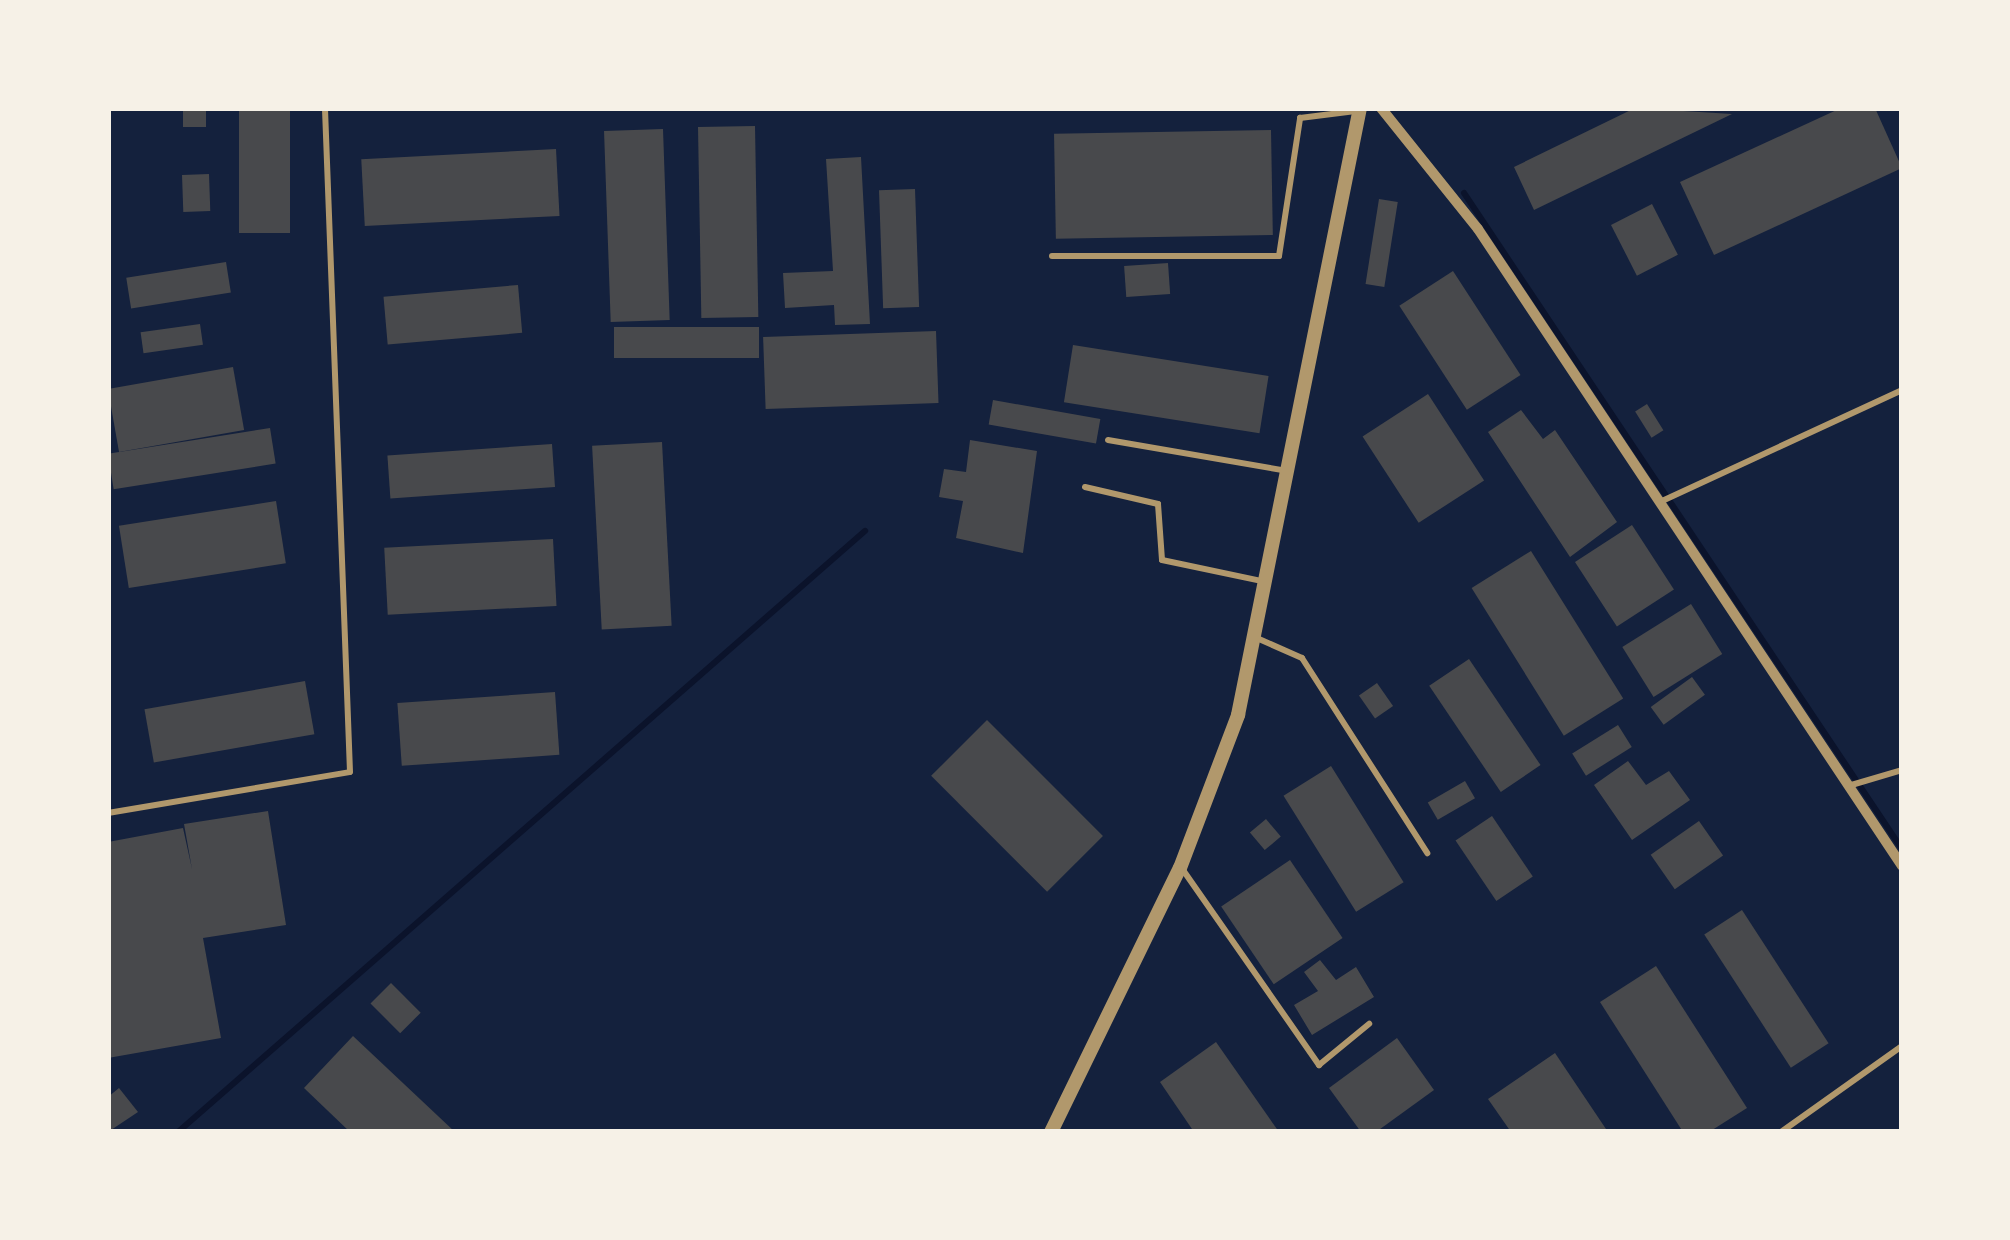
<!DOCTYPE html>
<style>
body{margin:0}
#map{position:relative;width:2010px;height:1240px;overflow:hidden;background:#14213d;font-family:"PT Sans",sans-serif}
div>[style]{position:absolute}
.stream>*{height:6px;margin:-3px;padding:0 3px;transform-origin:3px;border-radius:3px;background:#0b132b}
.building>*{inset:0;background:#48494c;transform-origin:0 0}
.service>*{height:6px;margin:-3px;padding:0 3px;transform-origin:3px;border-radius:3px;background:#b1986c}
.minor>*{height:10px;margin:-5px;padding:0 5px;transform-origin:5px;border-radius:5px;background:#b1986c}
.tertiary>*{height:14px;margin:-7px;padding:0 7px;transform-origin:7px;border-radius:7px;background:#b1986c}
span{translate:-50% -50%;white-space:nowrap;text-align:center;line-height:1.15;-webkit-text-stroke:12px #f6f1e7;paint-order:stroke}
.frame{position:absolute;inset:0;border:111px solid #f6f1e7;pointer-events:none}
</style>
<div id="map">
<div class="stream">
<i style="left:1464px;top:193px;width:789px;rotate:56.27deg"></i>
<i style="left:178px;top:1132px;width:913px;rotate:-41.18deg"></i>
</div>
<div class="building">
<i style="left:183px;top:108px;width:23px;height:19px"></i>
<i style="left:239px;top:108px;width:51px;height:125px"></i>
<i style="clip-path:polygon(1635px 108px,1732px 114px,1534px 210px,1514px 167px)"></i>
<i style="clip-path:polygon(1841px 108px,1875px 108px,1902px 168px,1714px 255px,1680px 182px)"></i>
<i style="left:755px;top:126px;width:191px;height:57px;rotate:89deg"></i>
<i style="left:663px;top:129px;width:191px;height:59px;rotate:88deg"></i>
<i style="left:1271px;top:130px;width:105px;height:217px;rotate:89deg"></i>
<i style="left:556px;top:149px;width:67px;height:195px;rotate:87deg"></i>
<i style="clip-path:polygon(861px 157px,870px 324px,835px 325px,834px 305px,785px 308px,783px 273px,833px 271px,826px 159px)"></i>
<i style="left:209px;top:174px;width:37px;height:27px;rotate:88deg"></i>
<i style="left:915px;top:189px;width:118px;height:36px;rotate:88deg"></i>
<i style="left:1379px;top:199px;width:19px;height:86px;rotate:9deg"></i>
<i style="left:1652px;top:204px;width:57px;height:46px;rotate:63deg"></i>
<i style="left:226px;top:262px;width:31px;height:101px;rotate:81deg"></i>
<i style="left:1168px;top:263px;width:31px;height:44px;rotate:86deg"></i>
<i style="left:1453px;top:271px;width:124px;height:64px;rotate:57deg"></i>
<i style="left:518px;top:285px;width:48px;height:135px;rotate:85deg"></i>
<i style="left:200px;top:324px;width:21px;height:60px;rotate:82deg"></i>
<i style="left:759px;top:327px;width:31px;height:145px;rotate:90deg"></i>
<i style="left:936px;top:331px;width:72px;height:173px;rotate:88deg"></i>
<i style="left:1073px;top:345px;width:198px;height:58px;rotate:9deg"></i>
<i style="left:233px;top:367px;width:64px;height:127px;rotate:80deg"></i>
<i style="left:1428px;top:394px;width:103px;height:78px;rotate:57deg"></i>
<i style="left:993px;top:400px;width:109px;height:25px;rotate:10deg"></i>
<i style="left:1647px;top:404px;width:31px;height:14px;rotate:58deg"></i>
<i style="clip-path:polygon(1521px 410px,1543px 439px,1555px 430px,1617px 522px,1570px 557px,1488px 432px)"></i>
<i style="left:270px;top:428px;width:36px;height:164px;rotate:81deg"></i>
<i style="clip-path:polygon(970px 440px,1037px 451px,1023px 553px,956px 538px,963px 501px,939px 497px,944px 469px,966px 472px)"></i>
<i style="left:662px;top:442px;width:184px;height:70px;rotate:87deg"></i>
<i style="left:552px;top:444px;width:43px;height:165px;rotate:86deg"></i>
<i style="left:276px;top:501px;width:63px;height:159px;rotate:81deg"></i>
<i style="left:1632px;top:525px;width:77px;height:68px;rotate:57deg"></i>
<i style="left:553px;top:539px;width:67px;height:169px;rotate:87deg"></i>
<i style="left:1531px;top:551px;width:174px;height:70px;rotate:58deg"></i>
<i style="left:1691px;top:604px;width:59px;height:81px;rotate:58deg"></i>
<i style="left:1469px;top:659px;width:128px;height:48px;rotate:56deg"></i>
<i style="left:1692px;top:677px;width:22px;height:51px;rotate:54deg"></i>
<i style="left:305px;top:681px;width:54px;height:163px;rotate:80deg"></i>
<i style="left:1377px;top:683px;width:28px;height:22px;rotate:55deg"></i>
<i style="left:555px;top:692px;width:63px;height:158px;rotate:86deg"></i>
<i style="left:987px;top:720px;width:164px;height:79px;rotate:45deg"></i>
<i style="left:1618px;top:725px;width:26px;height:54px;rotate:58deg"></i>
<i style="clip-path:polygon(1628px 761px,1646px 785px,1669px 771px,1690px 800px,1632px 840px,1594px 785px)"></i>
<i style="left:1331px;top:766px;width:137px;height:56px;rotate:58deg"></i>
<i style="left:1465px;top:781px;width:20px;height:43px;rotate:60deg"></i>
<i style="clip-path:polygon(268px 811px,286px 925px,203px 938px,221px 1038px,108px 1058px,108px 842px,183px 828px,192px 869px,184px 824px)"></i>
<i style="left:1492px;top:816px;width:73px;height:44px;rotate:56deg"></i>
<i style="left:1266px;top:819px;width:23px;height:21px;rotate:50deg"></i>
<i style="left:1699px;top:821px;width:42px;height:59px;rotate:55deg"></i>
<i style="left:1290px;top:860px;width:94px;height:83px;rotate:56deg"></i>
<i style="left:1742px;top:910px;width:159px;height:45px;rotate:57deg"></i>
<i style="clip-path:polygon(1320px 960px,1336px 980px,1356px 967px,1374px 997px,1312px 1035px,1294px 1005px,1318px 991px,1304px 972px)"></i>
<i style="clip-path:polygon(1656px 966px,1747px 1108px,1709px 1132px,1683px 1132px,1600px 1002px)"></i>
<i style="left:391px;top:983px;width:42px;height:29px;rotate:45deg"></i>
<i style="clip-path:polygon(353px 1036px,455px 1132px,350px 1132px,304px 1088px)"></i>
<i style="clip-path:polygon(1397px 1038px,1434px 1090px,1376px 1132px,1361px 1132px,1329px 1088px)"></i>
<i style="clip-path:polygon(1216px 1042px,1279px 1132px,1194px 1132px,1160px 1082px)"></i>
<i style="clip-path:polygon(1555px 1053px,1608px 1132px,1511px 1132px,1488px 1099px)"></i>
<i style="clip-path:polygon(119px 1088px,138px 1112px,108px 1132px,108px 1097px)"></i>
</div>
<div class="service">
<i style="left:1052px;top:256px;width:227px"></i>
<i style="left:1279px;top:256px;width:140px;rotate:-81.3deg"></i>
<i style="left:1300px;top:118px;width:56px;rotate:-7.1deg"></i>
<i style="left:1108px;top:440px;width:183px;rotate:9.8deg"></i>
<i style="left:1085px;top:487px;width:75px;rotate:13.1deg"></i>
<i style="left:1158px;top:504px;width:56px;rotate:85.9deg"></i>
<i style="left:1162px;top:560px;width:106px;rotate:11.9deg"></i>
<i style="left:1662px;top:501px;width:264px;rotate:-24.8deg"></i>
<i style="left:1259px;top:639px;width:47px;rotate:23.8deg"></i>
<i style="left:1302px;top:658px;width:232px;rotate:57.3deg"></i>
<i style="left:1848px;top:786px;width:56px;rotate:-16.5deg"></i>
<i style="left:108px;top:813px;width:245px;rotate:-9.6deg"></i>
<i style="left:350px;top:772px;width:664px;rotate:-92.16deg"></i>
<i style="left:1183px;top:870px;width:238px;rotate:55.1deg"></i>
<i style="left:1319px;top:1065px;width:65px;rotate:-39.4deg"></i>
<i style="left:1781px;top:1132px;width:148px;rotate:-35.4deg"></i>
</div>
<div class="minor">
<i style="left:1381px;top:108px;width:155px;rotate:51.3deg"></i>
<i style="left:1478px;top:229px;width:765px;rotate:56.35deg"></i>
</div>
<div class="tertiary">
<i style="left:1051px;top:1132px;width:294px;rotate:-64deg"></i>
<i style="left:1180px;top:868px;width:164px;rotate:-69.2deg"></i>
<i style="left:1238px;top:715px;width:619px;rotate:-78.64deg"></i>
</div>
<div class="frame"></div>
</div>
